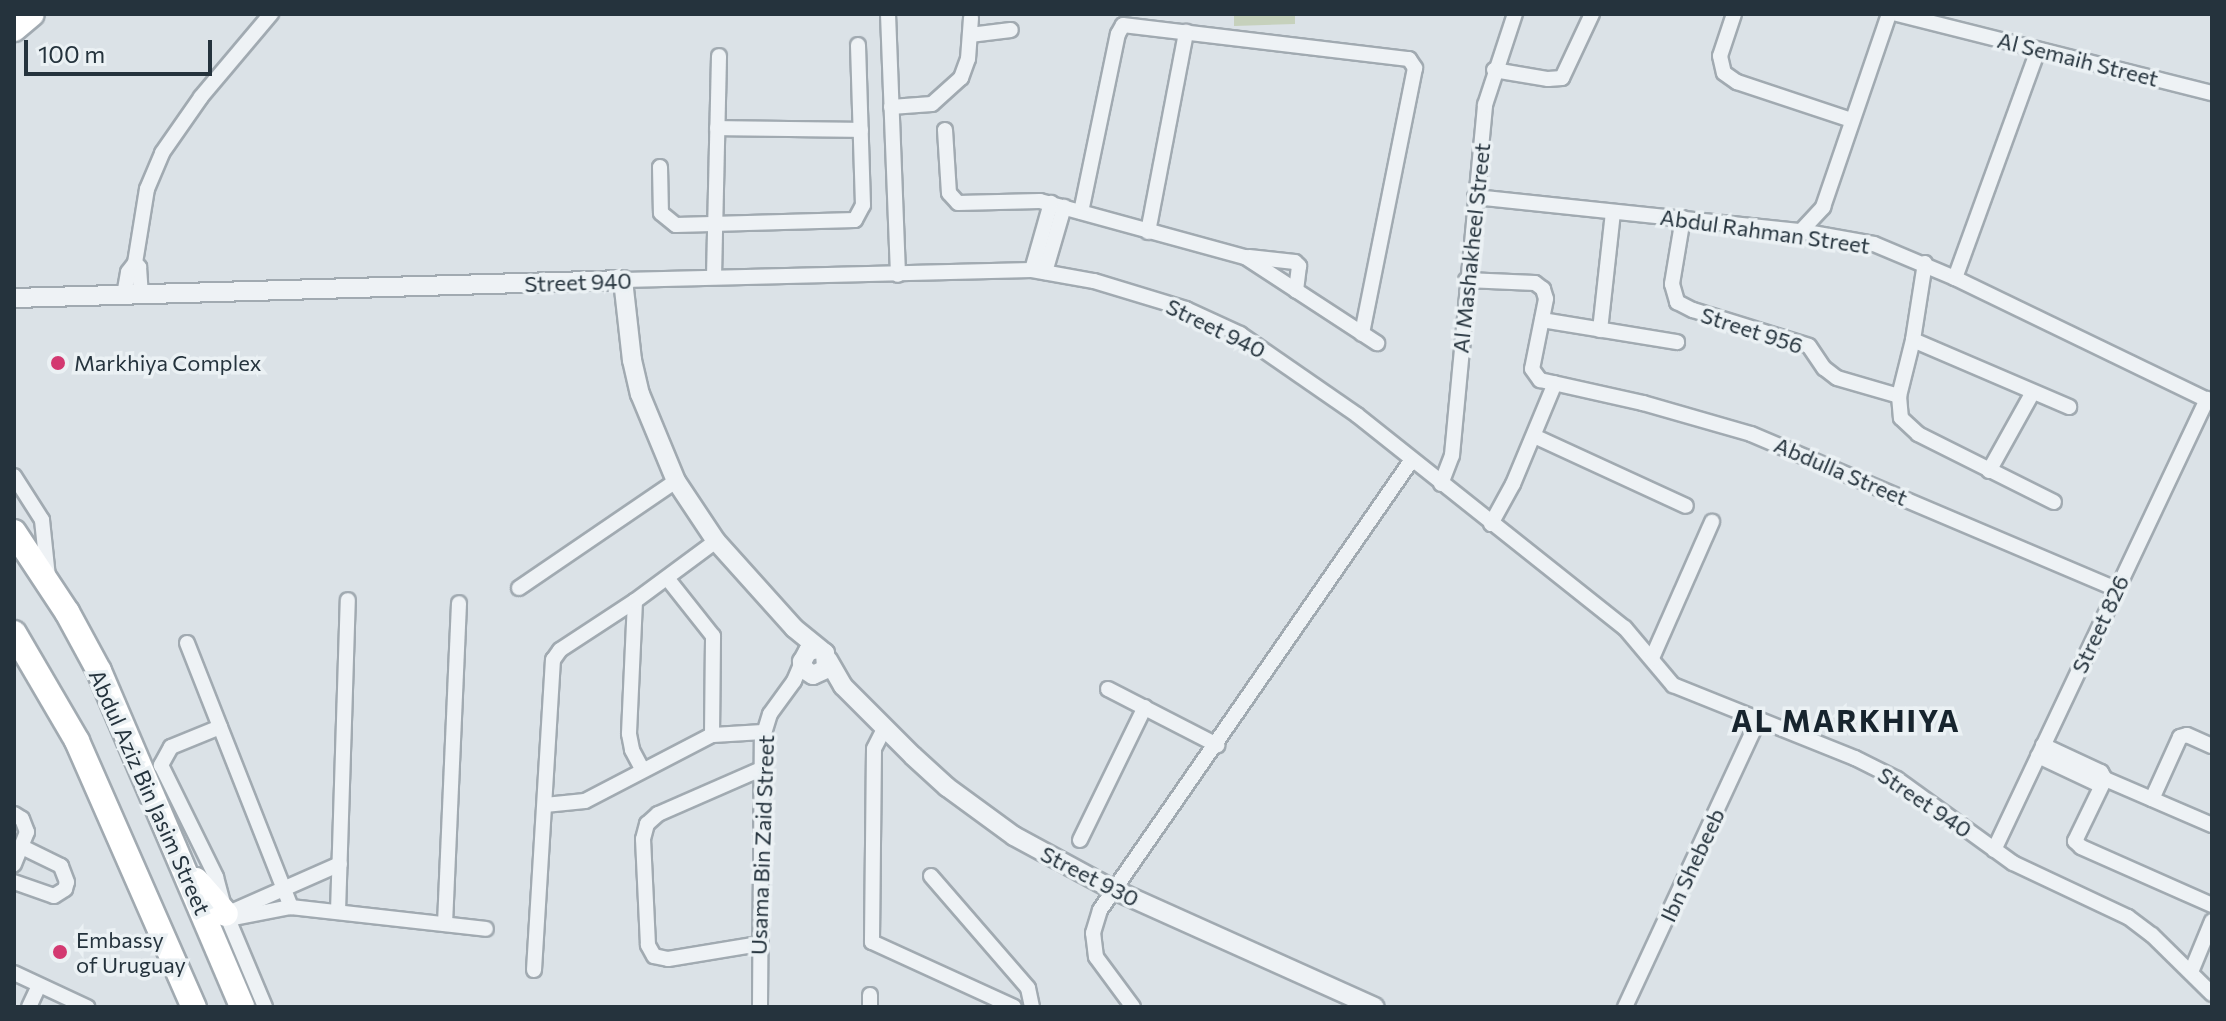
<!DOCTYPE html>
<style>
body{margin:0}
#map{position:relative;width:2226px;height:1021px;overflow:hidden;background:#dbe2e7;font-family:Commissioner,sans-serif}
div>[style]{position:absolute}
.green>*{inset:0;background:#c6d1bc}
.roads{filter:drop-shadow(2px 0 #a1aab1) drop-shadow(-2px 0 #a1aab1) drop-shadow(0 2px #a1aab1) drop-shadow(0 -2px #a1aab1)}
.minor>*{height:14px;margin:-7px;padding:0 7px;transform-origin:7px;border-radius:7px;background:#eef2f5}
.tertiary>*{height:18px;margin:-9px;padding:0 9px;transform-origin:9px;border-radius:9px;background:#eef2f5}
.primary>*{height:24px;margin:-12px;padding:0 12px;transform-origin:12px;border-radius:12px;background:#fff}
.dots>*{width:22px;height:22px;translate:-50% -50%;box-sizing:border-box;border:4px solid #ebf1f4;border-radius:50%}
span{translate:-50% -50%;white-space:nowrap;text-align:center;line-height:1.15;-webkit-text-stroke:7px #ebf1f4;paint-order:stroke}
.street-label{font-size:22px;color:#25333d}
.poi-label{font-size:22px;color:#25333d}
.left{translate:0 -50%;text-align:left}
.district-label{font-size:30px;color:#17242e;font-weight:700;letter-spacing:2px}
.frame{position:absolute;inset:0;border:16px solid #25333d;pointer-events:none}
.scale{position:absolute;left:24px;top:40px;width:188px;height:36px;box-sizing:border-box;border:4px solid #25333d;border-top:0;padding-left:10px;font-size:24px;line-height:28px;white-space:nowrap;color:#25333d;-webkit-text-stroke:6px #ebf1f4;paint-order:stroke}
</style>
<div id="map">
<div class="green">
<i style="clip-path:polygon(1234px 14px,1295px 14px,1295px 24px,1234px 26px)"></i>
</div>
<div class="roads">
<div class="minor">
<i style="left:888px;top:14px;width:261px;rotate:87.8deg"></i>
<i style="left:1734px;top:14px;width:44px;rotate:108.4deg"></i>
<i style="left:1720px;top:56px;width:17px;rotate:77deg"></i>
<i style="left:1724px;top:73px;width:16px;rotate:35deg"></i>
<i style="left:1737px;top:82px;width:120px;rotate:18.4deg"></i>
<i style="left:1897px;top:14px;width:325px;rotate:14.1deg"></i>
<i style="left:970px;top:35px;width:41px;rotate:-7deg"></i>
<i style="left:1494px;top:70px;width:55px;rotate:9.5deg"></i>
<i style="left:1548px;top:79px;width:14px;rotate:-4deg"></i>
<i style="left:1562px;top:78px;width:71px;rotate:-64.9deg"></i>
<i style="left:891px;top:107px;width:41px;rotate:-4.2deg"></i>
<i style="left:932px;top:104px;width:39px;rotate:-42deg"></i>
<i style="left:961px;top:78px;width:20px;rotate:-70deg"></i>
<i style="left:968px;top:59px;width:41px;rotate:-85.8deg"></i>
<i style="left:717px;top:128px;width:144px;rotate:0.8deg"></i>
<i style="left:945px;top:130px;width:63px;rotate:86.4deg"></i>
<i style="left:949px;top:193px;width:13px;rotate:48deg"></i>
<i style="left:958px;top:203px;width:82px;rotate:-1.4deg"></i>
<i style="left:1040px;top:201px;width:213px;rotate:15.3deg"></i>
<i style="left:1245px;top:257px;width:158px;rotate:33.1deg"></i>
<i style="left:660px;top:167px;width:46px;rotate:88.8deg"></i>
<i style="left:661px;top:213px;width:19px;rotate:39deg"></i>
<i style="left:676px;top:225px;width:179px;rotate:-1.6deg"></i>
<i style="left:855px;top:220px;width:17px;rotate:-62deg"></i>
<i style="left:863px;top:205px;width:160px;rotate:-91.8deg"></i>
<i style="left:1475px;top:197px;width:328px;rotate:6deg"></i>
<i style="left:1801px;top:231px;width:74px;rotate:10.1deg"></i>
<i style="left:1874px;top:244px;width:88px;rotate:22.8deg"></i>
<i style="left:1955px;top:278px;width:285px;rotate:25.8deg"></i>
<i style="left:1081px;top:212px;width:182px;rotate:-78.3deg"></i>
<i style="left:1118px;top:34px;width:10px;rotate:-61deg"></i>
<i style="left:1123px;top:25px;width:288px;rotate:6.8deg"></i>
<i style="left:1409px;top:59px;width:11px;rotate:56deg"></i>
<i style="left:1415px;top:68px;width:271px;rotate:101.3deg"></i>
<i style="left:1683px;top:218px;width:67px;rotate:99.5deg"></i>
<i style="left:1672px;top:284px;width:19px;rotate:74deg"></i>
<i style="left:1677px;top:302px;width:18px;rotate:27deg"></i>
<i style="left:1693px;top:310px;width:121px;rotate:17.2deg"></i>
<i style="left:1809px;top:346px;width:27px;rotate:56deg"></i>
<i style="left:1824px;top:368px;width:16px;rotate:38deg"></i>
<i style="left:1837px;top:378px;width:65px;rotate:16.2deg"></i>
<i style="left:1801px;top:231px;width:33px;rotate:-47deg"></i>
<i style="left:1823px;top:207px;width:204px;rotate:-71.1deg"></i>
<i style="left:1148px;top:232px;width:204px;rotate:-79.2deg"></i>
<i style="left:1249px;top:257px;width:46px;rotate:6.2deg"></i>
<i style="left:1295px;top:262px;width:6px;rotate:45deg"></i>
<i style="left:1299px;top:266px;width:25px;rotate:97deg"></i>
<i style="left:135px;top:263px;width:6px;rotate:45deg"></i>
<i style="left:139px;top:267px;width:28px;rotate:86deg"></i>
<i style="left:1925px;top:263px;width:78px;rotate:98.9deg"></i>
<i style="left:1913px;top:340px;width:58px;rotate:104deg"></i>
<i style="left:1899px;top:396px;width:22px;rotate:85deg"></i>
<i style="left:1901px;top:418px;width:23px;rotate:43deg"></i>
<i style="left:1918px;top:434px;width:152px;rotate:26.6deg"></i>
<i style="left:1032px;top:270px;width:70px;rotate:-74.2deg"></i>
<i style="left:1045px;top:272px;width:68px;rotate:-73.7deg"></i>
<i style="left:714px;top:277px;width:221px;rotate:-88.7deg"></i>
<i style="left:1955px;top:278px;width:243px;rotate:-70deg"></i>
<i style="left:623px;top:280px;width:409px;rotate:-1.4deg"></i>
<i style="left:1032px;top:270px;width:63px;rotate:10.1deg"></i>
<i style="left:1094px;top:281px;width:96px;rotate:16.9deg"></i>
<i style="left:1186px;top:309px;width:60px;rotate:24.8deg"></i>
<i style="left:1240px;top:334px;width:142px;rotate:34.7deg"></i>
<i style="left:1357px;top:415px;width:342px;rotate:38.5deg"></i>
<i style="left:1625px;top:628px;width:75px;rotate:49.9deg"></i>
<i style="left:1673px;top:685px;width:196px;rotate:21.9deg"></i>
<i style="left:1855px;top:758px;width:47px;rotate:26.6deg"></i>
<i style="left:1897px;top:779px;width:143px;rotate:35.9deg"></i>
<i style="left:2013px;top:863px;width:127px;rotate:25.2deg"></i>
<i style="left:2128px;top:917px;width:30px;rotate:37deg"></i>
<i style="left:2152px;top:935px;width:84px;rotate:44.5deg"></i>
<i style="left:1466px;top:280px;width:69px;rotate:2.5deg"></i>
<i style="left:1535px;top:283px;width:10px;rotate:37deg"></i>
<i style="left:1543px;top:289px;width:10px;rotate:73deg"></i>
<i style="left:1546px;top:299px;width:71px;rotate:101.3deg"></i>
<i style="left:1532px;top:369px;width:14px;rotate:54deg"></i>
<i style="left:1540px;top:380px;width:106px;rotate:12.6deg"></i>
<i style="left:1643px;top:403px;width:112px;rotate:16deg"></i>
<i style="left:1751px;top:434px;width:397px;rotate:23deg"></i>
<i style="left:124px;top:295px;width:23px;rotate:-80deg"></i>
<i style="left:128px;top:272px;width:11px;rotate:-52deg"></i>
<i style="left:135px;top:263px;width:75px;rotate:-80.8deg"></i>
<i style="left:147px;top:189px;width:39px;rotate:-67deg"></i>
<i style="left:162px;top:153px;width:68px;rotate:-55.1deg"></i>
<i style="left:201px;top:97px;width:109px;rotate:-49.9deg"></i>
<i style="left:1542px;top:320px;width:137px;rotate:9.3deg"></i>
<i style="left:1600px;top:330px;width:118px;rotate:-83.7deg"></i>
<i style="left:1913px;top:340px;width:170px;rotate:23.2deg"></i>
<i style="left:1534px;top:436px;width:167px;rotate:24.7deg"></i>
<i style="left:1989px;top:471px;width:90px;rotate:-60.9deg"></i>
<i style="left:14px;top:476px;width:52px;rotate:57.5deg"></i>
<i style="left:42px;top:520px;width:57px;rotate:84deg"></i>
<i style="left:1441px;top:484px;width:31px;rotate:-69deg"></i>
<i style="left:1452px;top:455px;width:352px;rotate:-84.6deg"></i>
<i style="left:1485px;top:105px;width:96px;rotate:-71.8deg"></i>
<i style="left:1491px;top:524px;width:46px;rotate:-61.2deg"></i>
<i style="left:1513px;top:484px;width:109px;rotate:-67.4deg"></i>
<i style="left:519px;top:588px;width:190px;rotate:-34.3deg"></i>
<i style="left:635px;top:601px;width:133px;rotate:92.6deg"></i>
<i style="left:629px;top:734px;width:16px;rotate:79deg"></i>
<i style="left:632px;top:750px;width:21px;rotate:62deg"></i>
<i style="left:187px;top:643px;width:284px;rotate:68.5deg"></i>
<i style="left:1652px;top:658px;width:149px;rotate:-66.2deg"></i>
<i style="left:1108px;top:689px;width:123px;rotate:27.2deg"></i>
<i style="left:220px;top:727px;width:53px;rotate:157.8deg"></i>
<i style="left:171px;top:747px;width:21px;rotate:119deg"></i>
<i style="left:161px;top:765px;width:125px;rotate:63.8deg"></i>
<i style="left:216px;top:877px;width:38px;rotate:75deg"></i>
<i style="left:226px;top:914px;width:101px;rotate:67.2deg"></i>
<i style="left:884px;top:729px;width:22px;rotate:117deg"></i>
<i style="left:874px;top:749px;width:193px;rotate:90.6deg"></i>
<i style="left:872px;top:942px;width:156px;rotate:24.6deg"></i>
<i style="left:712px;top:735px;width:52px;rotate:-3.3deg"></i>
<i style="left:2043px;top:745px;width:64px;rotate:25deg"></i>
<i style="left:2101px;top:772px;width:8px;rotate:60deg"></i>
<i style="left:2038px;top:756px;width:68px;rotate:25.1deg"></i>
<i style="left:2152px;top:799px;width:68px;rotate:-65.7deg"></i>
<i style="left:2180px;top:737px;width:7px;rotate:-16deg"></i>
<i style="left:2187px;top:735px;width:27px;rotate:24deg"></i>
<i style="left:545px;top:805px;width:40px;rotate:-5.7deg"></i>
<i style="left:585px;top:801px;width:143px;rotate:-27.5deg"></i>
<i style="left:712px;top:735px;width:99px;rotate:-89.4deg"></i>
<i style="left:713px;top:636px;width:74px;rotate:-128.4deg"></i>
<i style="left:14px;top:814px;width:9px;rotate:32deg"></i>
<i style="left:22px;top:819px;width:14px;rotate:69deg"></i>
<i style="left:27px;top:832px;width:35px;rotate:112deg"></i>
<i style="left:2212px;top:825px;width:116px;rotate:-156.7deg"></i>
<i style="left:2105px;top:779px;width:69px;rotate:115.8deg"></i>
<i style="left:2075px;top:841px;width:8px;rotate:45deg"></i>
<i style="left:2081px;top:847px;width:143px;rotate:23.9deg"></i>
<i style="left:1080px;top:840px;width:148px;rotate:-64deg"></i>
<i style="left:1994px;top:850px;width:499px;rotate:-64.7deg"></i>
<i style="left:931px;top:876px;width:148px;rotate:49.1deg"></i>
<i style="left:1028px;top:988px;width:19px;rotate:78deg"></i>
<i style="left:14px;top:882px;width:42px;rotate:19.3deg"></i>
<i style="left:54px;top:896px;width:13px;rotate:-32deg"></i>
<i style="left:65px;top:889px;width:7px;rotate:-74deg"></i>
<i style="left:67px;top:882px;width:17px;rotate:-111deg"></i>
<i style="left:61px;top:866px;width:43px;rotate:-154deg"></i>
<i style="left:231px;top:912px;width:119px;rotate:-23.8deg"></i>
<i style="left:338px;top:912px;width:312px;rotate:-88.2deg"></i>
<i style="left:229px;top:919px;width:63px;rotate:-11deg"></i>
<i style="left:291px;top:907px;width:196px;rotate:6.4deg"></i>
<i style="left:445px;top:924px;width:321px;rotate:-87.5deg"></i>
<i style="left:759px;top:944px;width:92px;rotate:170.6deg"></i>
<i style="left:668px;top:959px;width:14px;rotate:-168deg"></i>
<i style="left:654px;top:956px;width:13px;rotate:-119deg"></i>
<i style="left:648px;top:945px;width:106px;rotate:-92.7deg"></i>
<i style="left:643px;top:839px;width:16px;rotate:-75deg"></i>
<i style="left:647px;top:824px;width:15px;rotate:-42deg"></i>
<i style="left:658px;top:814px;width:112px;rotate:-23.6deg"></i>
<i style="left:534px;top:970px;width:311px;rotate:-86.5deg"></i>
<i style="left:553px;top:660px;width:12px;rotate:-55deg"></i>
<i style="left:560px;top:650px;width:90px;rotate:-33.2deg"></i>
<i style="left:635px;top:601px;width:101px;rotate:-36.5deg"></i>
<i style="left:2191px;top:972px;width:55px;rotate:-67.6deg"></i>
<i style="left:14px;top:973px;width:81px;rotate:25deg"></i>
<i style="left:29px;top:1007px;width:23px;rotate:-65deg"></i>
<i style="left:760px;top:1007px;width:267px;rotate:-89.6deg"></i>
<i style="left:762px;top:740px;width:27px;rotate:-73deg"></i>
<i style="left:770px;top:714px;width:41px;rotate:-54deg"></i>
<i style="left:794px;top:681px;width:21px;rotate:-67deg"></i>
<i style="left:870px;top:1007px;width:12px;rotate:-90deg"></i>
<i style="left:1133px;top:1007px;width:62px;rotate:-126.5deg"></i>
<i style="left:1096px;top:957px;width:24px;rotate:-97deg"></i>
<i style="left:1093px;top:933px;width:24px;rotate:-73deg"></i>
<i style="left:1100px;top:910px;width:546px;rotate:-55.29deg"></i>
<i style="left:1625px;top:1007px;width:315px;rotate:-65.1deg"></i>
</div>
<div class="tertiary">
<i style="left:14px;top:298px;width:609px;rotate:-1.69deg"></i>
<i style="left:623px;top:280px;width:81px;rotate:83.6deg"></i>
<i style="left:632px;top:360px;width:35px;rotate:77deg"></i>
<i style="left:640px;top:394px;width:94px;rotate:67.5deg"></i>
<i style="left:676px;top:481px;width:72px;rotate:56.3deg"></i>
<i style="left:716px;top:541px;width:117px;rotate:48.1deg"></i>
<i style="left:794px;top:628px;width:40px;rotate:39deg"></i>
<i style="left:825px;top:653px;width:16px;rotate:86deg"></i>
<i style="left:826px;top:669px;width:14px;rotate:155deg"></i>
<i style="left:813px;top:675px;width:9px;rotate:-148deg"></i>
<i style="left:805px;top:670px;width:9px;rotate:-111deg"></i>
<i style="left:802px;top:662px;width:13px;rotate:-61deg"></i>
<i style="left:808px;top:651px;width:10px;rotate:-11deg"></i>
<i style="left:828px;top:660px;width:30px;rotate:60deg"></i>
<i style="left:843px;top:686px;width:99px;rotate:45deg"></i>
<i style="left:913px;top:756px;width:46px;rotate:42.4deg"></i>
<i style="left:947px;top:787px;width:83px;rotate:36.2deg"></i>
<i style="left:1014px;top:836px;width:111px;rotate:28.4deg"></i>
<i style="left:1112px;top:889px;width:288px;rotate:24.2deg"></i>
</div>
<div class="primary">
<i style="left:14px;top:29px;width:23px;rotate:-40deg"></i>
<i style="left:14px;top:532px;width:96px;rotate:56.5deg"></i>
<i style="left:67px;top:612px;width:67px;rotate:61.5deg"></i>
<i style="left:99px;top:671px;width:365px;rotate:66.9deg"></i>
<i style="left:14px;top:633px;width:125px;rotate:59.7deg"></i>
<i style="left:77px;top:741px;width:291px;rotate:66.3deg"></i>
<i style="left:196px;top:880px;width:45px;rotate:48.6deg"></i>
</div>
</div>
<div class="dots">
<i style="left:58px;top:363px;background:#d33971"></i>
<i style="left:60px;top:952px;background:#d33971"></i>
</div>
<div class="street-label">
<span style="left:2078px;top:59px;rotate:14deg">Al Semaih Street</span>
<span style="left:1765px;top:231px;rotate:8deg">Abdul Rahman Street</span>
<span style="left:1471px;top:248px;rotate:-84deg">Al Mashakheel Street</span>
<span style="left:578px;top:282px;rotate:-2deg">Street 940</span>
<span style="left:1216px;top:328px;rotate:26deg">Street 940</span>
<span style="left:1752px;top:330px;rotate:18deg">Street 956</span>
<span style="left:1841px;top:471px;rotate:23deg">Abdulla Street</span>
<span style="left:2100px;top:624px;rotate:-65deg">Street 826</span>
<span style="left:150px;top:792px;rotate:66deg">Abdul Aziz Bin Jasim Street</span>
<span style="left:1925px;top:802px;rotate:34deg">Street 940</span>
<span style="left:762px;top:845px;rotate:-88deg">Usama Bin Zaid Street</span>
<span style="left:1692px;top:865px;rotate:-65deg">Ibn Shebeeb</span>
<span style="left:1090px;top:876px;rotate:27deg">Street 930</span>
</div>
<div class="poi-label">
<span class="left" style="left:74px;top:363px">Markhiya Complex</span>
<span class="left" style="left:76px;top:952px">Embassy<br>of Uruguay</span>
</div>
<div class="district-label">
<span style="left:1846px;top:720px">AL MARKHIYA</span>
</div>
<div class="frame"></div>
<div class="scale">100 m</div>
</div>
